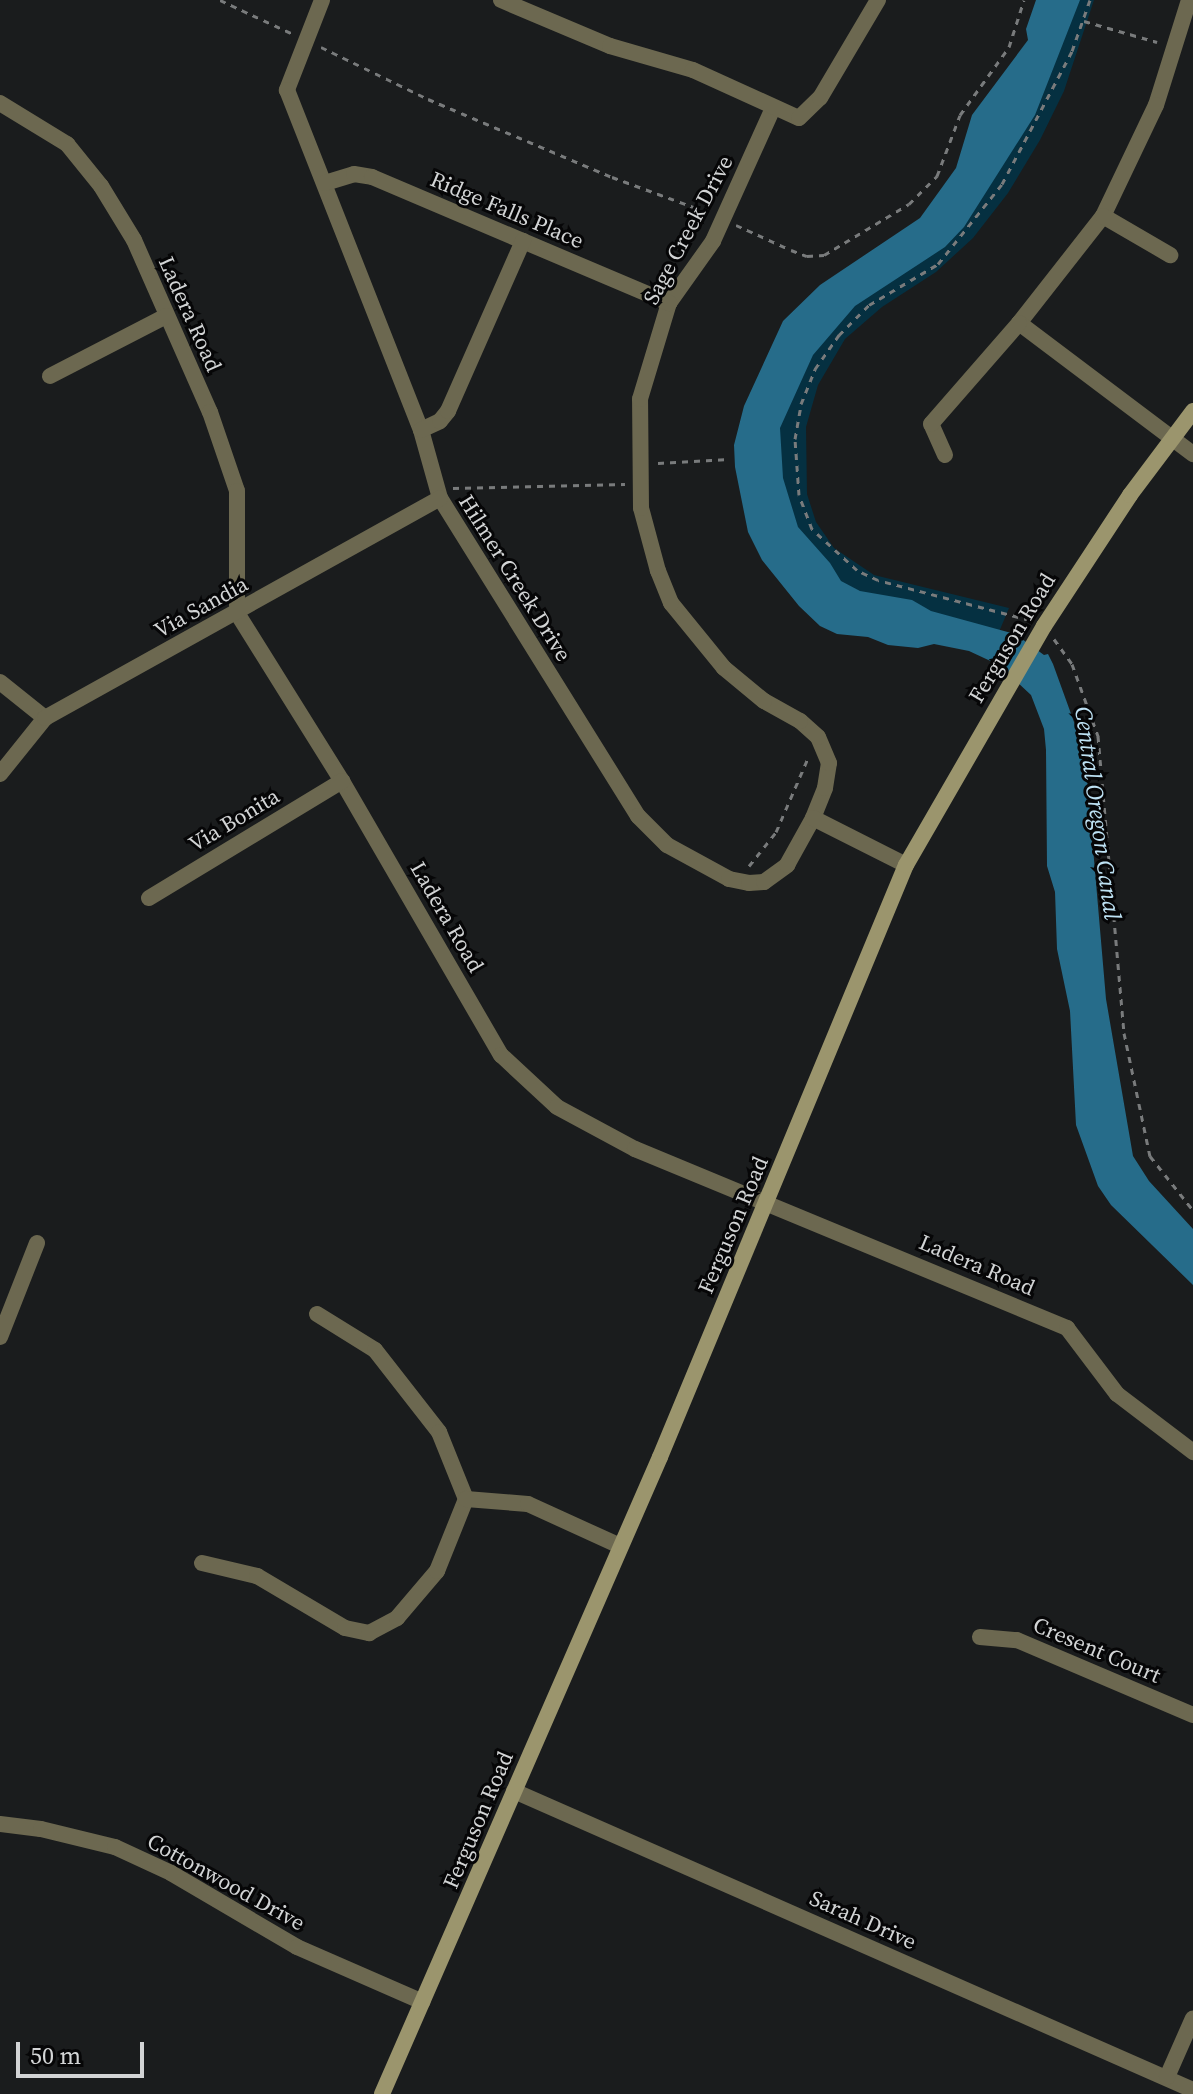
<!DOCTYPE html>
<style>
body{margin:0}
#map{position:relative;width:1193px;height:2094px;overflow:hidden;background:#1a1c1d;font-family:"Source Serif 4",serif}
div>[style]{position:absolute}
.green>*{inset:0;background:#053041}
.water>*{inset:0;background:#266c8a}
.path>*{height:3px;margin-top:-1.5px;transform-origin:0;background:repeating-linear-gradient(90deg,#797b7c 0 6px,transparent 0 12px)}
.street>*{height:16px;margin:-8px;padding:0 8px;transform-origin:8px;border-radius:8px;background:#6c6850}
.secondary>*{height:16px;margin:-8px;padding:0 8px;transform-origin:8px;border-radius:8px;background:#9b956d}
span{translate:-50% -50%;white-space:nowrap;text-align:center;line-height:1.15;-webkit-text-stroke:6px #060607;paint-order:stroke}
.street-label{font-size:22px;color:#d2d4d5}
.water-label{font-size:24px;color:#bee2f4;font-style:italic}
.scale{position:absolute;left:16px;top:2042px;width:128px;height:36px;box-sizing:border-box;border:4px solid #d2d4d5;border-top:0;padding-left:10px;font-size:24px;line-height:28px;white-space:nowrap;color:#d2d4d5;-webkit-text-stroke:6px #060607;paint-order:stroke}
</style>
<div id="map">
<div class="green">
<i style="clip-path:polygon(1054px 0,1094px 0,1064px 91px,1040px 140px,1008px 193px,973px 238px,936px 272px,882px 307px,845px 339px,818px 385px,806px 427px,807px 494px,816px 522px,834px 548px,874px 575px,1009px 608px,994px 644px,873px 615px,778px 532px,779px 374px,928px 228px)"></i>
</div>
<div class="water">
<i style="clip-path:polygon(1036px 0,1080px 0,1035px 115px,964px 227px,945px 247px,855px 306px,813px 355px,780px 428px,783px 478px,798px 527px,830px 563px,841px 581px,860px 591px,912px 600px,931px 611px,1015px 634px,1044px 655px,1048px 654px,1053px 664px,1074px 722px,1087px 778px,1106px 999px,1133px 1156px,1149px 1181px,1193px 1229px,1193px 1285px,1111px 1205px,1098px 1186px,1076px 1125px,1070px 1011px,1057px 949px,1055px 892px,1047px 866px,1046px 750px,1044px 729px,1031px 695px,999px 665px,969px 651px,934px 644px,918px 648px,888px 645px,868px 637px,837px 634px,820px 626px,799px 606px,762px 560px,748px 532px,735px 467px,734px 445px,744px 406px,783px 321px,820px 285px,920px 218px,956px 168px,972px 115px,1028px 40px,1026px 29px)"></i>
</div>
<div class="path">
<i style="left:220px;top:0;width:81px;rotate:25deg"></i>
<i style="left:1084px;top:21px;width:76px;rotate:16deg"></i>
<i style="left:321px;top:47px;width:119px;rotate:25.9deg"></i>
<i style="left:428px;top:99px;width:200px;rotate:23deg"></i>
<i style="left:612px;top:177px;width:101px;rotate:20.2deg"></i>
<i style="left:736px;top:225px;width:60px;rotate:24.4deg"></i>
<i style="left:791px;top:250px;width:17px;rotate:21deg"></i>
<i style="left:807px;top:256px;width:17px;rotate:-3deg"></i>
<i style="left:824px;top:255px;width:99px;rotate:-31deg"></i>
<i style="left:909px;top:204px;width:40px;rotate:-45deg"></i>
<i style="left:937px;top:176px;width:65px;rotate:-69.3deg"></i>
<i style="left:960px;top:115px;width:84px;rotate:-54.2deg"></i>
<i style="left:1009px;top:47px;width:49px;rotate:-72.3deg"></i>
<i style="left:658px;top:463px;width:71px;rotate:-3.2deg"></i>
<i style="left:453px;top:488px;width:172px;rotate:-1.3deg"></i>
<i style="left:1030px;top:620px;width:157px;rotate:-165.3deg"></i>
<i style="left:878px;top:580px;width:23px;rotate:-155deg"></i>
<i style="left:857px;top:570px;width:61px;rotate:-137.7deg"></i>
<i style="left:812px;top:529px;width:36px;rotate:-111deg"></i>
<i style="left:799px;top:495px;width:56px;rotate:-94.1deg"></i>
<i style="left:795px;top:439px;width:36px;rotate:-80deg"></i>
<i style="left:801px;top:404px;width:38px;rotate:-68deg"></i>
<i style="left:815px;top:369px;width:42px;rotate:-54.8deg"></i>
<i style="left:839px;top:335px;width:42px;rotate:-45deg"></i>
<i style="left:869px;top:305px;width:80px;rotate:-30.7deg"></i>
<i style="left:938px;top:264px;width:102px;rotate:-51.3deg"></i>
<i style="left:1002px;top:184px;width:150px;rotate:-62.2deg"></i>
<i style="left:1072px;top:51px;width:54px;rotate:-70.6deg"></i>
<i style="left:1054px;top:639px;width:31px;rotate:54deg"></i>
<i style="left:1072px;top:664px;width:77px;rotate:70.1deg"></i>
<i style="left:1098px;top:736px;width:298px;rotate:85deg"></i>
<i style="left:1124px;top:1033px;width:126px;rotate:78.1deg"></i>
<i style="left:1150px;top:1156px;width:69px;rotate:51.5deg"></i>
<i style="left:749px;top:866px;width:43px;rotate:-51.5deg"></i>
<i style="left:776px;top:832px;width:81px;rotate:-66.6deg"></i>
</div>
<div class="street">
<i style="left:322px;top:0;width:97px;rotate:111.3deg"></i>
<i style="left:287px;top:90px;width:365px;rotate:68.5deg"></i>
<i style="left:421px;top:430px;width:71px;rotate:74.4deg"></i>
<i style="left:440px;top:498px;width:375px;rotate:58.1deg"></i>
<i style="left:638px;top:816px;width:41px;rotate:45deg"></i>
<i style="left:667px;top:845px;width:71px;rotate:28.7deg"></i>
<i style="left:729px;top:879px;width:20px;rotate:11deg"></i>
<i style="left:749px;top:883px;width:15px;rotate:-4deg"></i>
<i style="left:764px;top:882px;width:29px;rotate:-36deg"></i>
<i style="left:787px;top:865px;width:54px;rotate:-61deg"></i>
<i style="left:813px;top:818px;width:32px;rotate:-68deg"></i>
<i style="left:825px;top:788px;width:25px;rotate:-81deg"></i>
<i style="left:829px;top:763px;width:28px;rotate:-113deg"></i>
<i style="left:818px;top:737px;width:24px;rotate:-138deg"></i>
<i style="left:800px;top:721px;width:41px;rotate:-150.9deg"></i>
<i style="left:764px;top:701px;width:52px;rotate:-140.5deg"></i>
<i style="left:724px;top:668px;width:84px;rotate:-129.2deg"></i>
<i style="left:671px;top:603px;width:35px;rotate:-112deg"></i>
<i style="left:658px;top:571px;width:65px;rotate:-105.1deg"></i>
<i style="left:641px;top:508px;width:109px;rotate:-90.5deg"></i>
<i style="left:640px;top:399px;width:100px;rotate:-73.2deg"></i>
<i style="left:669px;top:303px;width:76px;rotate:-54.6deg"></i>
<i style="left:713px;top:241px;width:146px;rotate:-65.7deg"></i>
<i style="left:501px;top:0;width:118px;rotate:22.9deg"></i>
<i style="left:610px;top:46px;width:86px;rotate:16.1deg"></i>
<i style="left:693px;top:70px;width:116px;rotate:24.4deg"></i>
<i style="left:799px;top:118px;width:29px;rotate:-44deg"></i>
<i style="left:820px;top:98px;width:114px;rotate:-59.4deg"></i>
<i style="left:1189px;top:0;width:110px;rotate:107.4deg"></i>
<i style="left:1156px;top:105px;width:123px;rotate:115.5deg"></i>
<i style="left:1103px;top:216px;width:136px;rotate:128.1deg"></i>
<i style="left:1019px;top:323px;width:218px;rotate:37deg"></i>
<i style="left:0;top:103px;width:79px;rotate:31.5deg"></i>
<i style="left:67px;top:144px;width:54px;rotate:51deg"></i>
<i style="left:101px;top:186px;width:63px;rotate:58.6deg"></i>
<i style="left:134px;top:240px;width:188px;rotate:66.2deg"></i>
<i style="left:210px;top:412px;width:83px;rotate:71.1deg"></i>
<i style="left:237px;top:491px;width:122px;rotate:90deg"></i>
<i style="left:237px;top:613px;width:198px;rotate:58deg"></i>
<i style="left:342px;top:781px;width:317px;rotate:59.9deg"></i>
<i style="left:501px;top:1055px;width:76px;rotate:42.9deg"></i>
<i style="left:557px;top:1107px;width:89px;rotate:28.3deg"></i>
<i style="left:635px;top:1149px;width:468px;rotate:22.5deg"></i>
<i style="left:1067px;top:1328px;width:83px;rotate:52.9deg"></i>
<i style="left:1117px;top:1394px;width:96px;rotate:37.3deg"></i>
<i style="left:325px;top:183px;width:30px;rotate:-17deg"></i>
<i style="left:354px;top:174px;width:18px;rotate:9deg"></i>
<i style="left:372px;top:177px;width:323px;rotate:23deg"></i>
<i style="left:1103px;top:216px;width:78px;rotate:30.2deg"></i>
<i style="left:50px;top:376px;width:131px;rotate:-27.3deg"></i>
<i style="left:421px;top:430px;width:21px;rotate:-25deg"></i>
<i style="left:440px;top:421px;width:13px;rotate:-51deg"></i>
<i style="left:448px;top:411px;width:186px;rotate:-66.2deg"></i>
<i style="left:945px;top:455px;width:34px;rotate:-114deg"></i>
<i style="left:931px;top:424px;width:134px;rotate:-48.9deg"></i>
<i style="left:0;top:682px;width:58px;rotate:38.7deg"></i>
<i style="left:0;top:774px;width:72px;rotate:-51.2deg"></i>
<i style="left:45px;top:718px;width:452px;rotate:-29.1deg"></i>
<i style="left:813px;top:818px;width:104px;rotate:26.8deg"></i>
<i style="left:149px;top:898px;width:226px;rotate:-31.2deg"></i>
<i style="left:317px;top:1314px;width:68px;rotate:31.8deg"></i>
<i style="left:375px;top:1350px;width:104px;rotate:52deg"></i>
<i style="left:439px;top:1432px;width:72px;rotate:68.1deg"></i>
<i style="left:0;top:1337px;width:101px;rotate:-68.5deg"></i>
<i style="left:202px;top:1563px;width:57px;rotate:13.3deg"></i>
<i style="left:257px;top:1576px;width:102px;rotate:30.6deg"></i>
<i style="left:345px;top:1628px;width:25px;rotate:12deg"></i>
<i style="left:369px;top:1633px;width:32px;rotate:-28deg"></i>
<i style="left:397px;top:1618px;width:62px;rotate:-49.6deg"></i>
<i style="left:437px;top:1571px;width:78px;rotate:-68.1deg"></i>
<i style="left:466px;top:1499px;width:62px;rotate:4.6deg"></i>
<i style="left:528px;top:1504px;width:101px;rotate:24.5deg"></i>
<i style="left:980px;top:1637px;width:37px;rotate:5deg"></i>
<i style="left:1017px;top:1640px;width:191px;rotate:23.1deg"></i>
<i style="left:514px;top:1791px;width:742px;rotate:23.77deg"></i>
<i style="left:0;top:1824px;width:41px;rotate:7deg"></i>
<i style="left:41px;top:1829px;width:76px;rotate:13.7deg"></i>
<i style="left:115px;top:1847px;width:62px;rotate:24.9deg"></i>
<i style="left:171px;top:1873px;width:146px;rotate:30.4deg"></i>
<i style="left:297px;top:1947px;width:137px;rotate:23.6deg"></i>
<i style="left:1167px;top:2077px;width:64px;rotate:-66.2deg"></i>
</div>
<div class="secondary">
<i style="left:382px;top:2094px;width:695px;rotate:-66.42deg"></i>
<i style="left:660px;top:1457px;width:641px;rotate:-67.44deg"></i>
<i style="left:906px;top:865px;width:276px;rotate:-60deg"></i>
<i style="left:1044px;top:626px;width:157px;rotate:-56.7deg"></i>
<i style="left:1130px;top:495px;width:105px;rotate:-53.1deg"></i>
</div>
<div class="street-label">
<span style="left:507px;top:210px;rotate:23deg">Ridge Falls Place</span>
<span style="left:688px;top:230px;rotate:-62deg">Sage Creek Drive</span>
<span style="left:190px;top:314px;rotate:66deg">Ladera Road</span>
<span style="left:515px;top:578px;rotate:58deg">Hilmer Creek Drive</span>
<span style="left:201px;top:607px;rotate:-29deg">Via Sandia</span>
<span style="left:1012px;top:638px;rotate:-59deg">Ferguson Road</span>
<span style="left:234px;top:820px;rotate:-31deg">Via Bonita</span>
<span style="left:447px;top:917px;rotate:60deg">Ladera Road</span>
<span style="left:733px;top:1225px;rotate:-67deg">Ferguson Road</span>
<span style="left:977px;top:1265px;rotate:23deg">Ladera Road</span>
<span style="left:1097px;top:1650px;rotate:23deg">Cresent Court</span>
<span style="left:478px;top:1820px;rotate:-67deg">Ferguson Road</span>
<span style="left:226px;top:1882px;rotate:29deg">Cottonwood Drive</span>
<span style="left:863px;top:1920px;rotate:24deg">Sarah Drive</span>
</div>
<div class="water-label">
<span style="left:1098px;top:813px;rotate:82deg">Central Oregon Canal</span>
</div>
<div class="scale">50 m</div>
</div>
